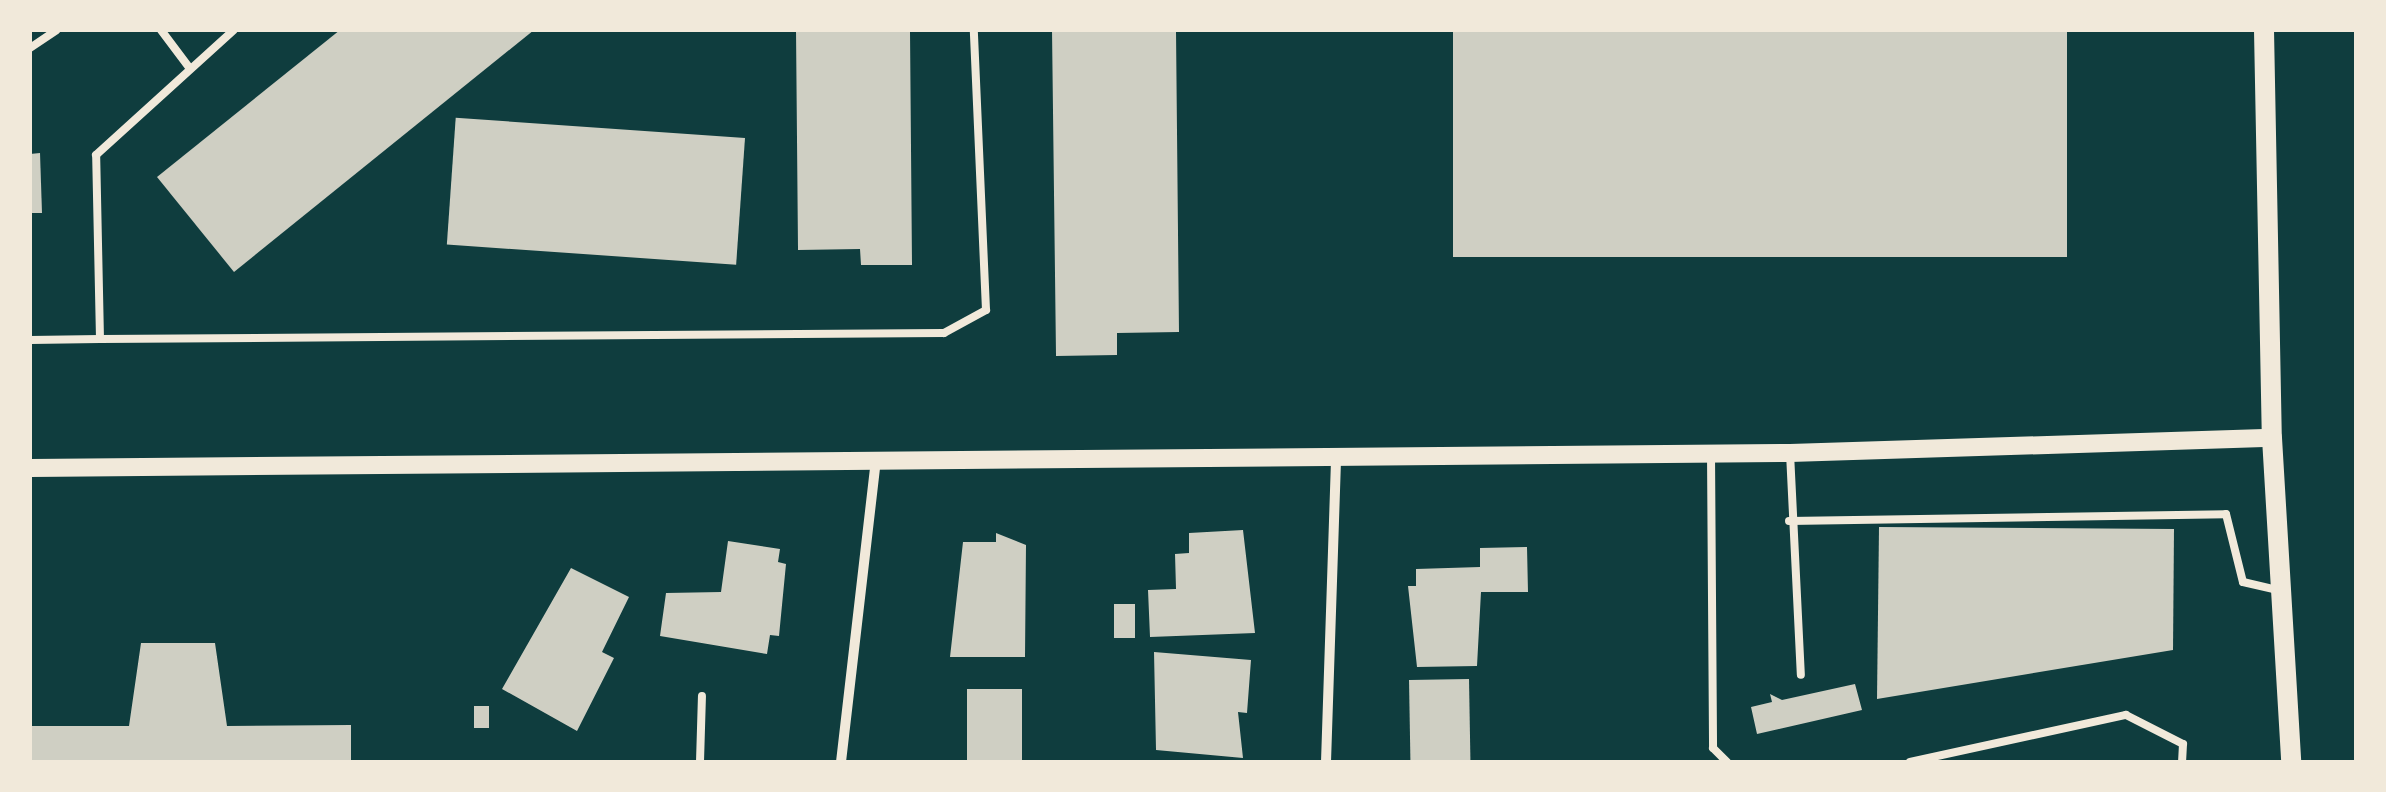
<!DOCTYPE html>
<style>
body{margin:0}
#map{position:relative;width:2386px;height:792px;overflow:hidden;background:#0f3d3e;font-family:"IBM Plex Sans",sans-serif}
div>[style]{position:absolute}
.building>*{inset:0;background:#cfcfc3;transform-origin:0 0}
.service>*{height:8px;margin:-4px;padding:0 4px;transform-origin:4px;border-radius:4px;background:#f1e9da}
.minor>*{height:10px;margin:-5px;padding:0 5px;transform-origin:5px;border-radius:5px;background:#f1e9da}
.tertiary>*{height:18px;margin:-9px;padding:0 9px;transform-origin:9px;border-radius:9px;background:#f1e9da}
.secondary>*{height:20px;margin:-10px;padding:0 10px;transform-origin:10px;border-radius:10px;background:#f1e9da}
span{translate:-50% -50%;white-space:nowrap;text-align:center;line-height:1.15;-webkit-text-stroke:8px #f1e9da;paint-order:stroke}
.frame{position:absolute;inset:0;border:32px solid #f1e9da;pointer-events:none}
</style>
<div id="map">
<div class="building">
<i style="clip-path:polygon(340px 30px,534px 30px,234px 272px,157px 177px)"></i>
<i style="clip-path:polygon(796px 30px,910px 30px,912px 265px,861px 265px,860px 249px,798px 250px)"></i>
<i style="clip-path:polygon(1052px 30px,1176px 30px,1179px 332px,1117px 333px,1117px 355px,1056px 356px)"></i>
<i style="left:1453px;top:30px;width:614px;height:227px"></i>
<i style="left:745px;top:138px;width:127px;height:290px;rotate:94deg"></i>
<i style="clip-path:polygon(40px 153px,42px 213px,30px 213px,30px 154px)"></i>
<i style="clip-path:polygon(1879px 527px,2174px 529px,2173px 650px,1877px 699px)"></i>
<i style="clip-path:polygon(1243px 530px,1255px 633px,1150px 637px,1148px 590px,1176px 589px,1175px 554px,1189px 553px,1189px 533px)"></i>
<i style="clip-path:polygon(996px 533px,1026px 545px,1025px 657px,950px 657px,963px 542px,996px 542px)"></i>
<i style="clip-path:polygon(728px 541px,780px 549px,778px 562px,786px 564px,779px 636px,770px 635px,767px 654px,660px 636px,666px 593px,721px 592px)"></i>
<i style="clip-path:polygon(1527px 547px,1528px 592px,1481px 592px,1477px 666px,1417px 667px,1408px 586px,1416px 586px,1416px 569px,1480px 567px,1480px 548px)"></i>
<i style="clip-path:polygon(571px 568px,629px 597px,602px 652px,614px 658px,577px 731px,502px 689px)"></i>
<i style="left:1135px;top:604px;width:34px;height:21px;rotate:90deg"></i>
<i style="clip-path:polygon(141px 643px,215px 643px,227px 726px,351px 725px,351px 762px,30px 762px,30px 726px,129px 726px)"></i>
<i style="clip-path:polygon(1154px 652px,1251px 660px,1247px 713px,1238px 712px,1243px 758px,1156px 750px)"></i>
<i style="left:1469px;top:679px;width:83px;height:60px;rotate:89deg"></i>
<i style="clip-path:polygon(1855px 684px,1862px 710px,1757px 734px,1751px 707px,1772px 702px,1770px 694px,1782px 700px)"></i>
<i style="left:967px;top:689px;width:55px;height:73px"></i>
<i style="left:474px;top:706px;width:15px;height:22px"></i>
</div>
<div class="service">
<i style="left:161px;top:30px;width:45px;rotate:53.1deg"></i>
<i style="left:30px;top:48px;width:32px;rotate:-34deg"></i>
<i style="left:100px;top:339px;width:844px;rotate:-0.41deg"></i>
<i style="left:944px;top:333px;width:48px;rotate:-28.7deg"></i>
<i style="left:986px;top:310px;width:280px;rotate:-92.5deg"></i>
<i style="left:30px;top:340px;width:70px;rotate:-0.8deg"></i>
<i style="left:100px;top:339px;width:184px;rotate:-91.2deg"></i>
<i style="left:96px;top:155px;width:186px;rotate:-42.2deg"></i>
<i style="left:1790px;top:453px;width:222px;rotate:87.2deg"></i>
<i style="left:1711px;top:454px;width:294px;rotate:89.6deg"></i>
<i style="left:1713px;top:748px;width:20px;rotate:45deg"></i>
<i style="left:1789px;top:521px;width:437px;rotate:-0.9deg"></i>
<i style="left:2226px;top:514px;width:70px;rotate:76deg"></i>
<i style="left:2243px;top:582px;width:37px;rotate:13deg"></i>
<i style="left:700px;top:762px;width:66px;rotate:-88.3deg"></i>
<i style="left:1910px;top:762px;width:221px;rotate:-12.3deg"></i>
<i style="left:2126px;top:715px;width:64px;rotate:27deg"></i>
<i style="left:2183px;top:744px;width:18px;rotate:93deg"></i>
</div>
<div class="minor">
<i style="left:841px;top:762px;width:304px;rotate:-83.4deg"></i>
<i style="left:1326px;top:762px;width:305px;rotate:-88.1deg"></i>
</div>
<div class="tertiary">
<i style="left:30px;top:468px;width:1760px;rotate:-0.49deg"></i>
<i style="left:1790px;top:453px;width:482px;rotate:-1.8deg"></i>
</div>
<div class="secondary">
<i style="left:2264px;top:30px;width:408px;rotate:88.9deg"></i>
<i style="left:2272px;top:438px;width:325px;rotate:86.6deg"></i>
</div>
<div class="frame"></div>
</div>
